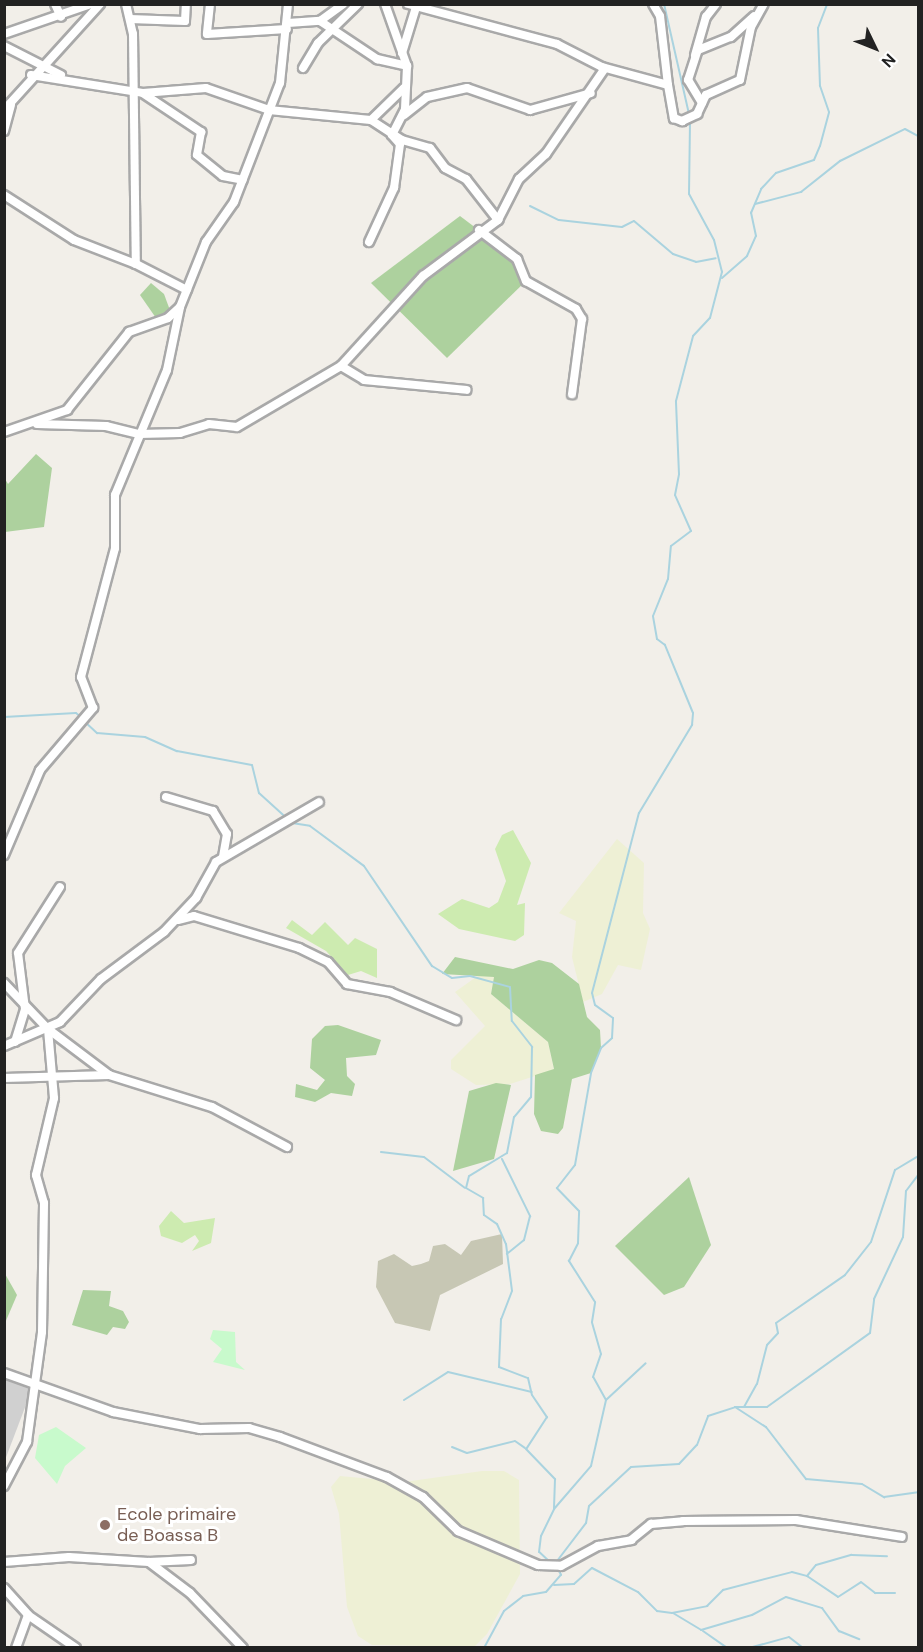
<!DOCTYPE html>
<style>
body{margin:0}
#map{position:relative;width:923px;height:1652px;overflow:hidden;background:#f2efe9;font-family:"DM Sans",sans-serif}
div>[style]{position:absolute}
.religious>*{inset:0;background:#d0d0d0}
.construction>*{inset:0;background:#c7c7b4}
.farmland>*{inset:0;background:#eef0d5}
.grass>*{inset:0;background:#cdebb0}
.forest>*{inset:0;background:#add19e}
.park>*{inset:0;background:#c8facc}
.stream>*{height:2px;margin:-1px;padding:0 1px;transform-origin:1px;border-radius:1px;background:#aad3df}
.roads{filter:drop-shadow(2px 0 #a9a9a9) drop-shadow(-2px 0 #a9a9a9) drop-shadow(0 2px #a9a9a9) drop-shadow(0 -2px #a9a9a9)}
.minor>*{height:8px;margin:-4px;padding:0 4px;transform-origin:4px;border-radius:4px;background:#fff}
.dots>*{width:16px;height:16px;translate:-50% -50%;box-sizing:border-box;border:3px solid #fff;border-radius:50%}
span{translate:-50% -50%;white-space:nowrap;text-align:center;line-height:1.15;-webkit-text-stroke:6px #fff;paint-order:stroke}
.education-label{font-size:18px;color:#785e54}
.left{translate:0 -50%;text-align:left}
.frame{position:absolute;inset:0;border:6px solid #222;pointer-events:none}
.north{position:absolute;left:845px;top:18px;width:60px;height:60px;-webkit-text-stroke:4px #fff;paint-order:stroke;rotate:133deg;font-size:16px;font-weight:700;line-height:24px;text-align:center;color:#222}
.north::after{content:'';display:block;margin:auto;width:21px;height:27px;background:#222;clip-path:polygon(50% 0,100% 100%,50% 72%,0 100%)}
</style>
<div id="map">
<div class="religious">
<i style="clip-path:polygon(5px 1379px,32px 1389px,5px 1460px)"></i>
</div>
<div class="construction">
<i style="clip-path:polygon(502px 1234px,503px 1264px,440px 1295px,430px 1331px,395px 1323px,376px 1287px,378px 1261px,394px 1254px,412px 1266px,421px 1264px,429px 1261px,433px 1246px,445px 1244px,461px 1255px,471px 1241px)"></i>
</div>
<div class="farmland">
<i style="clip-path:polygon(617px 839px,644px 863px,643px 913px,650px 929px,641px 970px,618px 965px,602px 994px,583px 1002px,572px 957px,576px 921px,559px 913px)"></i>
<i style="clip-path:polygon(479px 975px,494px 977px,491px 994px,548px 1042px,554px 1070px,510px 1084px,476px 1085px,451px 1069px,451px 1060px,485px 1026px,455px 992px)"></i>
<i style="clip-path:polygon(482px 1471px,504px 1471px,519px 1480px,520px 1574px,487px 1634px,474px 1647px,372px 1645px,358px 1636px,347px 1607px,339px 1514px,331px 1487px,340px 1476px,404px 1482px)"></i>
</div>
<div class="grass">
<i style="clip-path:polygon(513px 830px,531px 863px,517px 905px,525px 903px,524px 935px,515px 941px,459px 929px,438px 914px,462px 899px,489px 908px,498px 902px,506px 881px,495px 849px,502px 835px)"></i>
<i style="clip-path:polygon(292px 920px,312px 935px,325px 922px,348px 945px,355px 938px,377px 949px,377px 978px,361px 971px,348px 975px,326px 951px,286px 928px)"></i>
<i style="clip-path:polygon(171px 1211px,184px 1223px,215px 1218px,211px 1243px,192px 1251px,199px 1241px,195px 1235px,182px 1243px,161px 1236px,159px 1226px)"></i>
</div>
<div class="forest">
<i style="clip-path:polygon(460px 216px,517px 259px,526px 281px,447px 358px,371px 283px)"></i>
<i style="clip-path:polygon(151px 283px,164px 294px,171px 313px,156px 318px,140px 295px)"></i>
<i style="clip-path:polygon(36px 454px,52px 468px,44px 527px,5px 532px,5px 479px,8px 484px)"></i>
<i style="clip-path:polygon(455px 957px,513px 969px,539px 960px,552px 963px,579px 984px,587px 1017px,600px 1030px,601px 1048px,591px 1073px,572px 1079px,563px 1128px,558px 1134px,541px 1131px,534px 1114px,535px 1075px,554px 1069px,548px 1042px,491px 994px,494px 977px,442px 974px)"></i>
<i style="clip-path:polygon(338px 1025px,381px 1040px,376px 1055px,346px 1058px,347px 1076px,355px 1084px,352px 1096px,331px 1093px,315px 1102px,295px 1097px,296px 1084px,317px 1090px,325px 1080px,310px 1068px,312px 1039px,325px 1026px)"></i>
<i style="clip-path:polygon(496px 1083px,511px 1085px,494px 1159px,453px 1171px,469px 1091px)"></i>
<i style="clip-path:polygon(689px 1177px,711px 1245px,684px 1287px,664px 1295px,615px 1246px)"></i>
<i style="clip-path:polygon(4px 1272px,17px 1295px,5px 1323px,4px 1323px)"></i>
<i style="clip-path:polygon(83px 1290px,111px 1291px,109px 1306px,123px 1311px,129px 1322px,125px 1329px,113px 1327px,107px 1335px,72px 1325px)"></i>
</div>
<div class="park">
<i style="clip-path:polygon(213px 1330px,235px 1332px,236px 1362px,245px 1370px,213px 1362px,222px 1349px,210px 1339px)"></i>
<i style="clip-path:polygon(56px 1427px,86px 1448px,65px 1466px,57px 1484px,35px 1458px,39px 1435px)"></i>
</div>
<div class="stream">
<i style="left:664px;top:4px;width:113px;rotate:77.2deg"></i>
<i style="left:755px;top:204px;width:48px;rotate:-14.6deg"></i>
<i style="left:801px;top:192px;width:50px;rotate:-38.5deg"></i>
<i style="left:840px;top:161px;width:72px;rotate:-26.2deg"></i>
<i style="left:905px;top:129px;width:15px;rotate:28deg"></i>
<i style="left:530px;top:206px;width:32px;rotate:26deg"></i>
<i style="left:559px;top:220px;width:63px;rotate:6.3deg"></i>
<i style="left:622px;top:227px;width:13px;rotate:-27deg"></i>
<i style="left:634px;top:221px;width:51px;rotate:40.2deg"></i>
<i style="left:673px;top:254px;width:24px;rotate:19deg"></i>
<i style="left:696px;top:262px;width:20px;rotate:-11deg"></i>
<i style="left:722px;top:278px;width:33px;rotate:-41deg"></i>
<i style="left:747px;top:256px;width:22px;rotate:-66deg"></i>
<i style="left:756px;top:236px;width:24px;rotate:-102deg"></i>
<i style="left:751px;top:213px;width:26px;rotate:-67deg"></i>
<i style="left:761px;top:189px;width:22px;rotate:-47deg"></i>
<i style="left:776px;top:173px;width:40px;rotate:-18.9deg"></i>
<i style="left:814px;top:160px;width:15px;rotate:-67deg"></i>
<i style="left:820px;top:146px;width:35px;rotate:-75deg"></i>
<i style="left:829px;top:112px;width:28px;rotate:-109deg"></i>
<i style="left:820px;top:86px;width:58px;rotate:-92deg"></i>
<i style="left:818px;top:28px;width:26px;rotate:-69deg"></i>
<i style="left:4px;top:717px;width:72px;rotate:-3.2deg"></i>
<i style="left:76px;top:713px;width:6px;rotate:39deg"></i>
<i style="left:84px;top:721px;width:18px;rotate:43deg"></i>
<i style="left:97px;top:733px;width:48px;rotate:4.8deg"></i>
<i style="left:145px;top:737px;width:35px;rotate:24deg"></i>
<i style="left:177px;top:751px;width:76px;rotate:10.6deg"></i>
<i style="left:252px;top:765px;width:29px;rotate:76deg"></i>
<i style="left:259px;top:793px;width:45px;rotate:42.3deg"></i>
<i style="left:292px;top:823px;width:18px;rotate:9deg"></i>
<i style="left:310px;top:826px;width:67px;rotate:36.5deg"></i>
<i style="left:364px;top:866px;width:121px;rotate:55.8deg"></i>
<i style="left:432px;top:966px;width:23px;rotate:31deg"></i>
<i style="left:452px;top:978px;width:18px;rotate:-6deg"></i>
<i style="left:470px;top:976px;width:41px;rotate:15.4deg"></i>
<i style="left:510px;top:987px;width:34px;rotate:87deg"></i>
<i style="left:512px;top:1021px;width:33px;rotate:52deg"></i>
<i style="left:532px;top:1047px;width:50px;rotate:91.1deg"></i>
<i style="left:531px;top:1097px;width:26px;rotate:130deg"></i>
<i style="left:514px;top:1117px;width:37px;rotate:101deg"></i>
<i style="left:507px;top:1153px;width:44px;rotate:148.8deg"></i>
<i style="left:469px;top:1176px;width:12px;rotate:104deg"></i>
<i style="left:466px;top:1188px;width:20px;rotate:30deg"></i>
<i style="left:483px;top:1198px;width:17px;rotate:87deg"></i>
<i style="left:484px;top:1215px;width:16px;rotate:35deg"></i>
<i style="left:497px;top:1224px;width:22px;rotate:66deg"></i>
<i style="left:506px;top:1244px;width:47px;rotate:82.7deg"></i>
<i style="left:512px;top:1291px;width:30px;rotate:111deg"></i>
<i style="left:501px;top:1319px;width:48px;rotate:92.4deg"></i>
<i style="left:499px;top:1367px;width:31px;rotate:21deg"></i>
<i style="left:528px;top:1378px;width:17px;rotate:77deg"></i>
<i style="left:532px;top:1395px;width:27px;rotate:56deg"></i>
<i style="left:547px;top:1417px;width:38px;rotate:123deg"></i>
<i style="left:526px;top:1449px;width:42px;rotate:46deg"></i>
<i style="left:555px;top:1479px;width:29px;rotate:92deg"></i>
<i style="left:381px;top:1152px;width:43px;rotate:6.6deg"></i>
<i style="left:424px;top:1157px;width:51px;rotate:37.1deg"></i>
<i style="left:502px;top:1159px;width:64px;rotate:63.8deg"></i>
<i style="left:530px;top:1216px;width:25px;rotate:104deg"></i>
<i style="left:524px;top:1240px;width:22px;rotate:141deg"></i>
<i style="left:404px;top:1400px;width:52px;rotate:-32.5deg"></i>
<i style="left:448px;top:1372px;width:86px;rotate:13.4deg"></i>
<i style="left:606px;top:1400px;width:54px;rotate:-42.8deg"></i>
<i style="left:735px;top:1407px;width:37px;rotate:33deg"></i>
<i style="left:766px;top:1427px;width:66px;rotate:52.4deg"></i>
<i style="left:806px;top:1479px;width:56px;rotate:5.1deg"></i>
<i style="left:862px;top:1484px;width:26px;rotate:31deg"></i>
<i style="left:884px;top:1497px;width:34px;rotate:-8deg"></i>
<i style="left:744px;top:1407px;width:26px;rotate:-61deg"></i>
<i style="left:757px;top:1384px;width:40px;rotate:-75.6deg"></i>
<i style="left:767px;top:1345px;width:16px;rotate:-47deg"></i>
<i style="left:778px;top:1333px;width:10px;rotate:-101deg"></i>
<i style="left:776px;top:1323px;width:84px;rotate:-34.8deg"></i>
<i style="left:845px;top:1275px;width:42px;rotate:-51.8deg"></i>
<i style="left:871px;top:1242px;width:76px;rotate:-71.6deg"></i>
<i style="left:895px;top:1170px;width:27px;rotate:-31deg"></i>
<i style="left:452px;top:1447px;width:16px;rotate:22deg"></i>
<i style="left:467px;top:1453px;width:49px;rotate:-14deg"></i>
<i style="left:515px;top:1441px;width:12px;rotate:35deg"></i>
<i style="left:551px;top:1563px;width:16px;rotate:-137deg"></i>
<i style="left:539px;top:1552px;width:16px;rotate:-83deg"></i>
<i style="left:541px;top:1536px;width:30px;rotate:-64deg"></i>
<i style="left:554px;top:1509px;width:57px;rotate:-49.3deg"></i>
<i style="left:591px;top:1466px;width:68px;rotate:-77.2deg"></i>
<i style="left:606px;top:1400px;width:26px;rotate:-119deg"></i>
<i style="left:593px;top:1377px;width:24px;rotate:-71deg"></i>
<i style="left:601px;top:1354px;width:33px;rotate:-106deg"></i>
<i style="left:592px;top:1322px;width:20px;rotate:-81deg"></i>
<i style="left:595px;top:1302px;width:49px;rotate:-122.4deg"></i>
<i style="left:569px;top:1261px;width:20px;rotate:-63deg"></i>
<i style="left:578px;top:1243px;width:32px;rotate:-88deg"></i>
<i style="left:579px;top:1211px;width:32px;rotate:-134deg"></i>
<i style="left:557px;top:1188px;width:29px;rotate:-52deg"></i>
<i style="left:575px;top:1165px;width:93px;rotate:-80.1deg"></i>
<i style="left:591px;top:1073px;width:27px;rotate:-68deg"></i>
<i style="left:601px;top:1048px;width:15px;rotate:-42deg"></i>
<i style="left:612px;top:1038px;width:20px;rotate:-87deg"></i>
<i style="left:613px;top:1018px;width:22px;rotate:-144deg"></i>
<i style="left:595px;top:1005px;width:12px;rotate:-104deg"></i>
<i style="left:592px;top:993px;width:186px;rotate:-75.4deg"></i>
<i style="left:639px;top:813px;width:103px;rotate:-58.9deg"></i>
<i style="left:692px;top:725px;width:12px;rotate:-85deg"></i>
<i style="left:693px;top:713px;width:74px;rotate:-112.4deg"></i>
<i style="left:665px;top:645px;width:10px;rotate:-143deg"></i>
<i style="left:657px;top:639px;width:23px;rotate:-100deg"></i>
<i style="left:653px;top:616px;width:40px;rotate:-68deg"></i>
<i style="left:668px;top:579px;width:33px;rotate:-85deg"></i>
<i style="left:671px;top:546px;width:25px;rotate:-37deg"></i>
<i style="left:691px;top:531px;width:39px;rotate:-114deg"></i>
<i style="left:675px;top:495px;width:21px;rotate:-79deg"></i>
<i style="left:679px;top:474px;width:73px;rotate:-92.4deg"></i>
<i style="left:676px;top:401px;width:67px;rotate:-75.3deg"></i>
<i style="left:693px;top:336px;width:25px;rotate:-47deg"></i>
<i style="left:710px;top:318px;width:48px;rotate:-75.4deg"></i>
<i style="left:722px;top:272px;width:33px;rotate:-104deg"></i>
<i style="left:714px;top:240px;width:52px;rotate:-118.5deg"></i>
<i style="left:689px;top:194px;width:74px;rotate:-89.2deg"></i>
<i style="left:554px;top:1565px;width:53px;rotate:-52.7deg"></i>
<i style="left:586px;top:1523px;width:17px;rotate:-80deg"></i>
<i style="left:589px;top:1506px;width:57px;rotate:-42.9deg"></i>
<i style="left:631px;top:1467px;width:48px;rotate:-3.6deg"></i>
<i style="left:679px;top:1464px;width:26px;rotate:-47deg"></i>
<i style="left:697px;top:1445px;width:31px;rotate:-69deg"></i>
<i style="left:708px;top:1416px;width:28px;rotate:-18deg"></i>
<i style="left:735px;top:1407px;width:32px"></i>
<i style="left:767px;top:1407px;width:127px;rotate:-35.7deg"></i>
<i style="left:870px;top:1333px;width:34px;rotate:-83deg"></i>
<i style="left:874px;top:1299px;width:68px;rotate:-64.9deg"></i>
<i style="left:903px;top:1237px;width:46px;rotate:-86.3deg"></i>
<i style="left:906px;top:1191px;width:20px;rotate:-53deg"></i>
<i style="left:807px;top:1576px;width:37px;rotate:34deg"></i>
<i style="left:838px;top:1597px;width:27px;rotate:-33deg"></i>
<i style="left:861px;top:1582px;width:18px;rotate:38deg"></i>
<i style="left:875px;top:1593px;width:20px"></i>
<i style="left:554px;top:1585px;width:20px;rotate:-3deg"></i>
<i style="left:574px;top:1584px;width:24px;rotate:-42deg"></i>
<i style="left:592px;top:1568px;width:52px;rotate:27.6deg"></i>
<i style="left:638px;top:1592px;width:27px;rotate:45deg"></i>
<i style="left:657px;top:1611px;width:15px;rotate:8deg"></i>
<i style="left:672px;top:1613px;width:36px;rotate:-11deg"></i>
<i style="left:707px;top:1606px;width:23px;rotate:-45deg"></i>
<i style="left:723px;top:1590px;width:71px;rotate:-14.6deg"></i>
<i style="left:792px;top:1572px;width:16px;rotate:15deg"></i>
<i style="left:807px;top:1576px;width:14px;rotate:-51deg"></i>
<i style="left:816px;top:1565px;width:37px;rotate:-16deg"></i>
<i style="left:852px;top:1555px;width:35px;rotate:2deg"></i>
<i style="left:673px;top:1613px;width:33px;rotate:31deg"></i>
<i style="left:701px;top:1630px;width:53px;rotate:-16.4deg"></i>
<i style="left:752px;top:1615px;width:38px;rotate:-28deg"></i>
<i style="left:786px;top:1597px;width:38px;rotate:17deg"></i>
<i style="left:822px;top:1608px;width:29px;rotate:54deg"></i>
<i style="left:839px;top:1631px;width:22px;rotate:22deg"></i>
<i style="left:703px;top:1631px;width:29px;rotate:35deg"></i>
<i style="left:484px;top:1648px;width:42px;rotate:-61.6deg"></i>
<i style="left:504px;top:1611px;width:24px;rotate:-38deg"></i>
<i style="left:523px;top:1596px;width:23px;rotate:-10deg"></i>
<i style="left:546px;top:1592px;width:23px;rotate:-49deg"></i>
<i style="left:561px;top:1575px;width:8px;rotate:-113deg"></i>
<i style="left:749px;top:1648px;width:41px;rotate:-15.4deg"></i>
<i style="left:789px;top:1637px;width:18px;rotate:38deg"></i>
</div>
<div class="roads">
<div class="minor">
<i style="left:55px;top:4px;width:14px;rotate:65deg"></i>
<i style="left:126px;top:4px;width:31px;rotate:77deg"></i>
<i style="left:133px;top:34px;width:230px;rotate:89.3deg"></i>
<i style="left:136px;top:264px;width:57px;rotate:27deg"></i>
<i style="left:210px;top:4px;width:30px;rotate:96deg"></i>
<i style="left:207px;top:34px;width:80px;rotate:-3.6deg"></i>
<i style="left:408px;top:4px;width:154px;rotate:15deg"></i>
<i style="left:557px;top:44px;width:51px;rotate:27.1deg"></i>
<i style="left:602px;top:67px;width:68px;rotate:15.3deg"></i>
<i style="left:668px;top:85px;width:34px;rotate:80deg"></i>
<i style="left:674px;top:118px;width:9px;rotate:21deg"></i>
<i style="left:682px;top:121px;width:17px;rotate:-25deg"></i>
<i style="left:697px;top:114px;width:21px;rotate:-65deg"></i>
<i style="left:706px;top:95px;width:37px;rotate:-24deg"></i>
<i style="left:740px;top:80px;width:54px;rotate:-78.3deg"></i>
<i style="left:751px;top:27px;width:26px;rotate:-61deg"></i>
<i style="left:653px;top:4px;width:14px;rotate:60deg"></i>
<i style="left:660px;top:16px;width:69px;rotate:83.4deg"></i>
<i style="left:130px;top:19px;width:55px;rotate:2.1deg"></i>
<i style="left:185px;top:21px;width:17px;rotate:-87deg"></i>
<i style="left:320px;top:21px;width:69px;rotate:33.7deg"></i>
<i style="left:377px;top:59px;width:31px;rotate:13deg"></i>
<i style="left:288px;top:23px;width:32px;rotate:-4deg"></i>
<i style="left:320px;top:21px;width:29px;rotate:-36deg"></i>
<i style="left:4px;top:34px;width:92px;rotate:-19deg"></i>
<i style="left:4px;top:46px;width:64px;rotate:27deg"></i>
<i style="left:402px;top:53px;width:51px;rotate:-73deg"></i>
<i style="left:695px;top:55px;width:40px;rotate:-74deg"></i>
<i style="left:706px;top:17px;width:16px;rotate:-52deg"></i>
<i style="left:303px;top:68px;width:29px;rotate:-59deg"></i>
<i style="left:318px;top:43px;width:56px;rotate:-44.3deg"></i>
<i style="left:31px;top:75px;width:113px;rotate:9.1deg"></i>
<i style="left:143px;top:93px;width:63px;rotate:-4.5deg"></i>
<i style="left:206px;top:88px;width:67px;rotate:19.2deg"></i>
<i style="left:269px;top:110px;width:102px;rotate:5.6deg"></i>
<i style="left:371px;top:120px;width:37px;rotate:33deg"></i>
<i style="left:402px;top:140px;width:29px;rotate:16deg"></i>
<i style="left:430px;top:148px;width:25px;rotate:53deg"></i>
<i style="left:445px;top:168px;width:24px;rotate:28deg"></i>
<i style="left:466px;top:179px;width:52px;rotate:52deg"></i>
<i style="left:144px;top:94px;width:69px;rotate:33.7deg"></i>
<i style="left:201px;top:132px;width:23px;rotate:100deg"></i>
<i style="left:197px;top:155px;width:33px;rotate:39deg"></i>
<i style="left:223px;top:176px;width:20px;rotate:11deg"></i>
<i style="left:702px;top:103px;width:27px;rotate:-121deg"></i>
<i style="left:688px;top:80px;width:32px;rotate:-72deg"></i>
<i style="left:698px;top:50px;width:35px;rotate:-22deg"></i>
<i style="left:731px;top:37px;width:31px;rotate:-42deg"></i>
<i style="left:4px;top:110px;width:143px;rotate:-47.8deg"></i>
<i style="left:404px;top:115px;width:29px;rotate:-38deg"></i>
<i style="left:427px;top:97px;width:41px;rotate:-12.7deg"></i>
<i style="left:467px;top:88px;width:67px;rotate:19.2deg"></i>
<i style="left:530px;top:110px;width:63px;rotate:-15.6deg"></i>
<i style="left:371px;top:120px;width:46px;rotate:-44.1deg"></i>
<i style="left:4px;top:131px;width:27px;rotate:-75deg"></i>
<i style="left:4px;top:195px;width:83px;rotate:32.7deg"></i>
<i style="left:74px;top:240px;width:66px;rotate:21.2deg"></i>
<i style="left:479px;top:230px;width:48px;rotate:37.3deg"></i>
<i style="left:517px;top:259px;width:24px;rotate:68deg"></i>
<i style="left:526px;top:281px;width:57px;rotate:29.2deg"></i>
<i style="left:576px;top:309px;width:12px;rotate:59deg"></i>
<i style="left:582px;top:319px;width:76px;rotate:97.6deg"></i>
<i style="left:369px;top:242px;width:60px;rotate:-65.2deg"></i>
<i style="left:394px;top:188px;width:44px;rotate:-82.2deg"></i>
<i style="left:400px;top:144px;width:12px;rotate:-132deg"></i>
<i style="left:392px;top:135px;width:29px;rotate:-63deg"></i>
<i style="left:405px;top:109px;width:43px;rotate:-87.3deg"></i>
<i style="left:407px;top:66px;width:66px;rotate:-109.5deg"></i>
<i style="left:341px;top:366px;width:27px;rotate:31deg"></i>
<i style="left:364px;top:380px;width:103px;rotate:5.5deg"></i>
<i style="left:37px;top:424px;width:69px;rotate:1.7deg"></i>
<i style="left:106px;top:426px;width:34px;rotate:14deg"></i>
<i style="left:139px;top:434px;width:41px;rotate:-1.4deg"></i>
<i style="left:180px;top:433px;width:30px;rotate:-17deg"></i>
<i style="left:209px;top:424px;width:28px;rotate:6deg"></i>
<i style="left:237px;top:427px;width:121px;rotate:-30.4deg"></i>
<i style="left:341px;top:366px;width:122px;rotate:-47.7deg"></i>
<i style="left:423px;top:276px;width:94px;rotate:-36.7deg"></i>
<i style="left:498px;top:220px;width:46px;rotate:-62.9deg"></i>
<i style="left:519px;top:179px;width:37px;rotate:-43deg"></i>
<i style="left:546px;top:154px;width:104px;rotate:-55.5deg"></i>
<i style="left:4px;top:432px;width:67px;rotate:-19.2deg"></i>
<i style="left:67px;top:410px;width:100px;rotate:-51.5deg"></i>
<i style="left:129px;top:332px;width:41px;rotate:-19.7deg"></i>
<i style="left:168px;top:318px;width:16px;rotate:-43deg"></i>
<i style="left:180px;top:307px;width:70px;rotate:-68.2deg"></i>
<i style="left:206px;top:242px;width:49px;rotate:-55deg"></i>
<i style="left:234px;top:202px;width:128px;rotate:-68.9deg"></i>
<i style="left:280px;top:83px;width:79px;rotate:-84.2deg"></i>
<i style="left:166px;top:797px;width:49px;rotate:16.6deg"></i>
<i style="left:213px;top:811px;width:27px;rotate:59deg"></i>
<i style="left:227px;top:834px;width:23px;rotate:100deg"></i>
<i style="left:4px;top:855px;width:92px;rotate:-67deg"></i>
<i style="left:40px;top:770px;width:82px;rotate:-49.5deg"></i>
<i style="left:93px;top:708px;width:33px;rotate:-111deg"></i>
<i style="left:81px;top:677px;width:133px;rotate:-75.2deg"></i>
<i style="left:115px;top:548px;width:53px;rotate:-90deg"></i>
<i style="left:115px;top:495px;width:135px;rotate:-67.4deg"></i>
<i style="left:167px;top:370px;width:64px;rotate:-78.3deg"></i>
<i style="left:178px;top:920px;width:16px;rotate:-14deg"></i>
<i style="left:194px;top:916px;width:110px;rotate:16.9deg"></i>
<i style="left:299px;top:948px;width:32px;rotate:26deg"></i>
<i style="left:328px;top:962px;width:29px;rotate:49deg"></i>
<i style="left:347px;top:984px;width:44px;rotate:10.5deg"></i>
<i style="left:390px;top:992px;width:72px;rotate:23deg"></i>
<i style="left:4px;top:983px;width:64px;rotate:46.3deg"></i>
<i style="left:48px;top:1029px;width:76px;rotate:37deg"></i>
<i style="left:109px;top:1075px;width:108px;rotate:17.3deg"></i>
<i style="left:212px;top:1107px;width:85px;rotate:28.1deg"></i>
<i style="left:15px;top:1042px;width:34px;rotate:-73deg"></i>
<i style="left:25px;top:1009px;width:56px;rotate:-97.1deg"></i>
<i style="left:18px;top:953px;width:78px;rotate:-57.5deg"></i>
<i style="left:4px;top:1046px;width:61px;rotate:-23.2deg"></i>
<i style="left:60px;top:1022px;width:59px;rotate:-46.4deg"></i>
<i style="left:101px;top:979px;width:79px;rotate:-36.7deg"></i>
<i style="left:164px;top:932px;width:47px;rotate:-46.7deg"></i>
<i style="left:196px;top:898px;width:41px;rotate:-60.9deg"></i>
<i style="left:216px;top:862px;width:119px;rotate:-30.2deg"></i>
<i style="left:4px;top:1078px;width:105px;rotate:-1.6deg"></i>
<i style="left:4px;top:1373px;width:116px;rotate:19.7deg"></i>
<i style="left:113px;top:1412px;width:89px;rotate:11.1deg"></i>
<i style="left:200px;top:1429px;width:49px;rotate:-1.2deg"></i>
<i style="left:249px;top:1428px;width:32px;rotate:16deg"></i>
<i style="left:280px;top:1437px;width:114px;rotate:20.5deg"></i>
<i style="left:387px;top:1477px;width:41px;rotate:29.1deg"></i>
<i style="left:423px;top:1497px;width:49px;rotate:44.2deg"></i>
<i style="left:458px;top:1531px;width:87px;rotate:23deg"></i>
<i style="left:538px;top:1565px;width:23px;rotate:2deg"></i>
<i style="left:561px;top:1566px;width:42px;rotate:-28.4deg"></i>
<i style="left:598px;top:1546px;width:34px;rotate:-10deg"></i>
<i style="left:631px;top:1540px;width:26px;rotate:-39deg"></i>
<i style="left:651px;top:1524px;width:32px;rotate:-5deg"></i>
<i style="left:683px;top:1521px;width:113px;rotate:-0.5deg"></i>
<i style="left:796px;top:1520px;width:107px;rotate:9.1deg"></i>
<i style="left:4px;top:1486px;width:50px;rotate:-62.4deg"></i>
<i style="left:27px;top:1442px;width:111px;rotate:-82.2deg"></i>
<i style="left:42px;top:1332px;width:129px;rotate:-89.1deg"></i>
<i style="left:44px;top:1203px;width:29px;rotate:-106deg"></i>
<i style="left:36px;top:1175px;width:79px;rotate:-76.8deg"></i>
<i style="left:54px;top:1098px;width:69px;rotate:-95deg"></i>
<i style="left:4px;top:1562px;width:65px;rotate:-4.4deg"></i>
<i style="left:69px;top:1557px;width:80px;rotate:3.6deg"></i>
<i style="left:149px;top:1562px;width:51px;rotate:37.1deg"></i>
<i style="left:190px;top:1593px;width:76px;rotate:46.1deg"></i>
<i style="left:149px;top:1562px;width:42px;rotate:-2.7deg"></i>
<i style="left:4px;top:1588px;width:36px;rotate:48deg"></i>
<i style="left:28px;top:1615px;width:58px;rotate:34.5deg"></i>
<i style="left:16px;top:1648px;width:35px;rotate:-70deg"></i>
</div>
</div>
<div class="dots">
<i style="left:105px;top:1525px;background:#8d6e63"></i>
</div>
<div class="education-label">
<span class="left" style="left:117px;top:1525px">Ecole primaire<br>de Boassa B</span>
</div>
<div class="frame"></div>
<div class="north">N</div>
</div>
